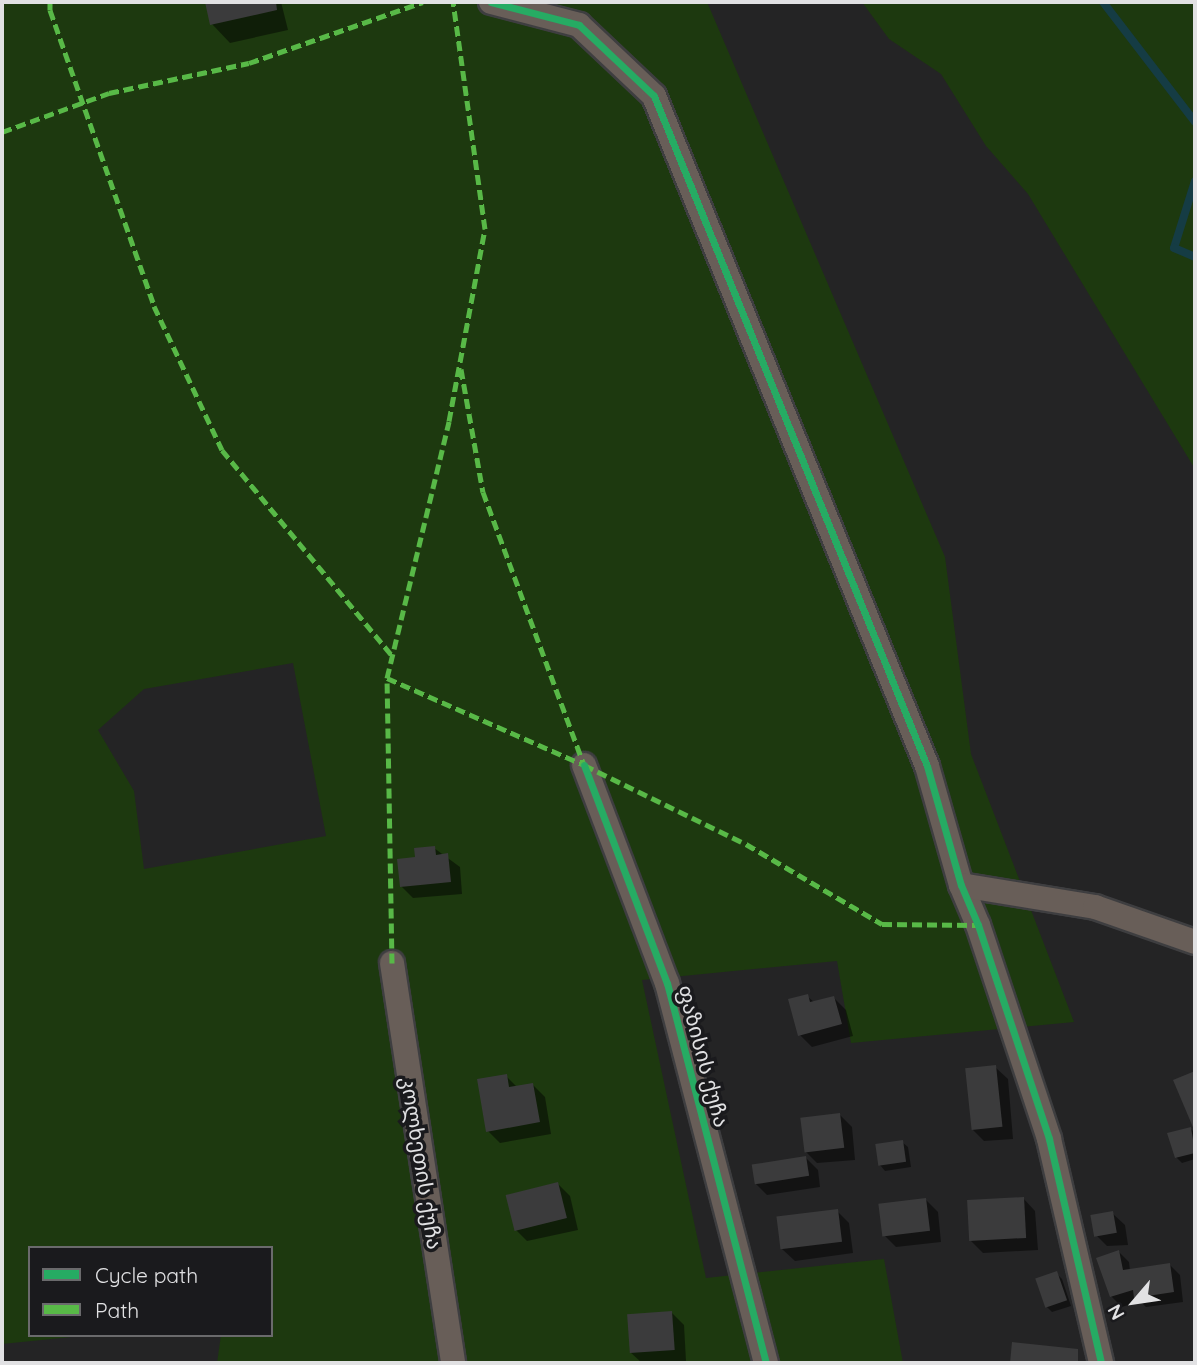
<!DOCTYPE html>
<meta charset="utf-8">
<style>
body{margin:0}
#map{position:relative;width:1197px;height:1365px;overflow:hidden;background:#242425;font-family:Quicksand,"Noto Sans Georgian",sans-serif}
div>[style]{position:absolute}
.green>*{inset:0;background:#1d390f}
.shadow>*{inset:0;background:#0007}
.stream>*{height:8px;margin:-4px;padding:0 4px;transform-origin:4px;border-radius:4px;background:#153c44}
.building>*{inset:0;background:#3b3b3c;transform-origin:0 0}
.roads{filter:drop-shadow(2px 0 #3e3e40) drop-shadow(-2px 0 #3e3e40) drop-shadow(0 2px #3e3e40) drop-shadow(0 -2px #3e3e40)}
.minor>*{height:24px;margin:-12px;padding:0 12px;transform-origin:12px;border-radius:12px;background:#685e58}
.quiet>*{height:5px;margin-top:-2.5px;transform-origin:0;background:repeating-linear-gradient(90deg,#58b947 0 10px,transparent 0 15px)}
.cycleway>*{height:7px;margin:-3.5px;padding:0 3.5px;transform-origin:3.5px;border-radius:3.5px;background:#26ab63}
span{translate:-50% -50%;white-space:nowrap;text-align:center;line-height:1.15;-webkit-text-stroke:7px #1a1a1d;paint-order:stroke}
.street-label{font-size:21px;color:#e1e1e3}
.frame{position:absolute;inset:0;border:4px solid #e1e1e3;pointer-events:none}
.legend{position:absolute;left:28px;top:1246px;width:245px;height:91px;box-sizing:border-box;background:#1a1a1d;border:2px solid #6a6a6c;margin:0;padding:9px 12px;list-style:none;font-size:21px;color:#e1e1e3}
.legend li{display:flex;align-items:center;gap:14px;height:35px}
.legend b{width:35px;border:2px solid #6a6a6c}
.north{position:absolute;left:1099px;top:1267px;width:70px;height:70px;-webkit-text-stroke:5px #1a1a1d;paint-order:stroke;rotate:241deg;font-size:19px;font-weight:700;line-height:28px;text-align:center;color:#e1e1e3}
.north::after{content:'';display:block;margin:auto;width:24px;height:32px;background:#e1e1e3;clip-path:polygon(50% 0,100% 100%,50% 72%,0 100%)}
</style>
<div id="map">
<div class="green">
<i style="clip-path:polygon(evenodd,2px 2px,707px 2px,945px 557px,971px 754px,1074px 1022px,851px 1043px,837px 961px,642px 980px,706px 1278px,884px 1259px,903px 1363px,217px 1363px,221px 1335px,271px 1335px,271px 1248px,30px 1248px,30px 1335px,91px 1335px,2px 1344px,2px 2px,293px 663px,326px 836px,144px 869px,134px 791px,98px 730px,144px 689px,293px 663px)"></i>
<i style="clip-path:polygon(862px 2px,1195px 2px,1195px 469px,1028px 194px,986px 146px,941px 74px,889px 39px)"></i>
</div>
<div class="shadow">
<i style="clip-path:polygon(207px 2px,281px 2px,288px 30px,230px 43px,212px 24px)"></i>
<i style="clip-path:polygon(434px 848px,460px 867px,462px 894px,413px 898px,401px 886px,417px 859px)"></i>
<i style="clip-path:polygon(807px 996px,815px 1003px,834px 998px,846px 1010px,853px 1036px,812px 1047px,800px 1035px)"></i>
<i style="clip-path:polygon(995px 1067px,1008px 1079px,1013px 1139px,984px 1141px,972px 1129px)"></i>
<i style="clip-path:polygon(506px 1076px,518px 1088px,533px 1085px,545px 1097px,551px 1134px,500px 1143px,488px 1131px)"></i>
<i style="clip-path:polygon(840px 1115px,852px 1127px,855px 1160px,817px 1163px,805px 1151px)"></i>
<i style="clip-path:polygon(1191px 1129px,1195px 1133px,1195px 1159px,1182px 1163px,1176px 1157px)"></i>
<i style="clip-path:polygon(902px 1142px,908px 1147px,911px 1167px,885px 1171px,880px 1165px)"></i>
<i style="clip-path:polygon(806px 1158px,818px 1170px,820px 1187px,767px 1195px,755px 1183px)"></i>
<i style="clip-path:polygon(558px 1184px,570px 1196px,578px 1230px,527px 1241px,515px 1229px)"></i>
<i style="clip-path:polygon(1023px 1198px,1035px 1211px,1038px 1250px,983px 1253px,971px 1241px)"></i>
<i style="clip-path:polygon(926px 1200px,938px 1212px,941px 1242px,896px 1247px,884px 1235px)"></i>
<i style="clip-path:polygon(837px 1211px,849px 1223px,853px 1253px,795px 1261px,782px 1249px)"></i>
<i style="clip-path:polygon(1112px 1213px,1125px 1225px,1128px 1245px,1107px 1246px,1095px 1234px)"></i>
<i style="clip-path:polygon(1119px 1252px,1129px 1262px,1130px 1271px,1170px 1265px,1180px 1275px,1183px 1302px,1146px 1307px,1140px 1301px,1122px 1307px,1111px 1296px)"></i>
<i style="clip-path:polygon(1056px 1273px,1062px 1279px,1071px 1306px,1052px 1312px,1046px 1306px)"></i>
<i style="clip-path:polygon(672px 1313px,684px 1325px,686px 1361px,642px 1363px,630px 1352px)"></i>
</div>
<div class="stream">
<i style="left:1103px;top:2px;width:151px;rotate:52.5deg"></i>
<i style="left:1195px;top:181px;width:70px;rotate:107.4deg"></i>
<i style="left:1174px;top:248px;width:23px;rotate:23deg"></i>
</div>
<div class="building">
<i style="clip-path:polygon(205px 2px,276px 2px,277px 10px,210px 25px)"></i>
<i style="clip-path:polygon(435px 846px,436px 855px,448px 853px,451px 882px,400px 887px,397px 859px,415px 857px,414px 848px)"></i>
<i style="clip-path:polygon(808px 994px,810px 1002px,834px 996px,842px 1024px,798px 1036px,788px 999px)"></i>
<i style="left:996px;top:1065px;width:62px;height:31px;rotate:84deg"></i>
<i style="clip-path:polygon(1195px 1071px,1195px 1132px,1173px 1080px)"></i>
<i style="clip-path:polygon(507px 1074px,509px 1087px,533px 1083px,540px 1122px,486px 1132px,477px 1079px)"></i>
<i style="left:840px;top:1113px;width:35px;height:40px;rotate:83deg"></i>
<i style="clip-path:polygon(1191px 1127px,1195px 1153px,1175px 1158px,1167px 1133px)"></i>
<i style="left:903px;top:1140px;width:22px;height:28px;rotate:82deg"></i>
<i style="left:806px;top:1156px;width:20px;height:55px;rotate:81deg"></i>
<i style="left:558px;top:1182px;width:37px;height:54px;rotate:76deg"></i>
<i style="left:1024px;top:1197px;width:41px;height:57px;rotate:87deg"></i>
<i style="left:926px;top:1198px;width:33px;height:48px;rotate:83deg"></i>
<i style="left:838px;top:1209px;width:33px;height:62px;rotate:83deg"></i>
<i style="left:1113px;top:1211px;width:22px;height:23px;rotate:80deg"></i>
<i style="clip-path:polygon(1119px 1250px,1123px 1270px,1170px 1263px,1174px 1292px,1134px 1298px,1133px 1290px,1110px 1297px,1096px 1258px)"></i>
<i style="left:1057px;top:1271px;width:31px;height:23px;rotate:71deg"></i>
<i style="left:672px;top:1311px;width:39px;height:45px;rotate:86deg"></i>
<i style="clip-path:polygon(1012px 1342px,1078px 1349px,1078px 1363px,1010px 1363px)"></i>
</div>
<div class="roads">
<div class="minor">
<i style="left:491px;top:2px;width:91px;rotate:14.6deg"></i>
<i style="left:579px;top:25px;width:103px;rotate:43.4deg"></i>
<i style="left:654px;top:96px;width:723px;rotate:67.83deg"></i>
<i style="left:927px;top:766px;width:124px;rotate:74.1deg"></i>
<i style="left:961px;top:885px;width:43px;rotate:67deg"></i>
<i style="left:978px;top:925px;width:225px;rotate:71.6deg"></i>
<i style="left:1049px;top:1139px;width:230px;rotate:76.9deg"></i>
<i style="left:584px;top:765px;width:233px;rotate:69.2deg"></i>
<i style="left:667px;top:983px;width:393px;rotate:75.4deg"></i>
<i style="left:961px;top:885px;width:136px;rotate:9.3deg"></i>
<i style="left:1095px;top:907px;width:106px;rotate:19.3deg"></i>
<i style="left:392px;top:963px;width:405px;rotate:81.3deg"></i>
</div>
</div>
<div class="quiet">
<i style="left:50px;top:2px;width:8px;rotate:90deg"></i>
<i style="left:50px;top:10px;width:314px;rotate:70.6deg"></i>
<i style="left:154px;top:306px;width:159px;rotate:64.7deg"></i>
<i style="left:222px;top:450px;width:268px;rotate:50.4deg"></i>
<i style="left:2px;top:132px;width:114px;rotate:-20deg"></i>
<i style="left:109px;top:93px;width:143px;rotate:-12.1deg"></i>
<i style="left:249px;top:63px;width:184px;rotate:-19.3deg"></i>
<i style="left:461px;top:369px;width:125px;rotate:79.9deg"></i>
<i style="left:483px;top:492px;width:291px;rotate:69.7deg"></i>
<i style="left:387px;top:678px;width:215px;rotate:23.8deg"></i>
<i style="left:584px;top:765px;width:180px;rotate:26deg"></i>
<i style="left:746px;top:844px;width:158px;rotate:30.5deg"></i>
<i style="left:882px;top:924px;width:96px;rotate:0.6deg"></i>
<i style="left:392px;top:963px;width:285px;rotate:-91deg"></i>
<i style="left:387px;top:678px;width:264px;rotate:-76.4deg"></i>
<i style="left:449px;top:421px;width:195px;rotate:-79.4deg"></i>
<i style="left:485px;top:229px;width:229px;rotate:-98deg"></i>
</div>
<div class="cycleway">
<i style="left:491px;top:2px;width:91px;rotate:14.6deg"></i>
<i style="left:579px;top:25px;width:103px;rotate:43.4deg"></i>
<i style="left:654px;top:96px;width:723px;rotate:67.83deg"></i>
<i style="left:927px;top:766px;width:124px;rotate:74.1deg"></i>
<i style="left:961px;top:885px;width:43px;rotate:67deg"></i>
<i style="left:978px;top:925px;width:225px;rotate:71.6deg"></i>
<i style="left:1049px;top:1139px;width:230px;rotate:76.9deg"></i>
<i style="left:584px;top:765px;width:233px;rotate:69.2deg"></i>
<i style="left:667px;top:983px;width:393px;rotate:75.4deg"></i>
</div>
<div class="street-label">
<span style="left:704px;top:1056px;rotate:75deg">ფაზისის ქუჩა</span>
<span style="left:422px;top:1163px;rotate:81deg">კოლხეთის ქუჩა</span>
</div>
<div class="frame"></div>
<ul class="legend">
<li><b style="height:9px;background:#26ab63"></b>Cycle path</li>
<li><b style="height:9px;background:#58b947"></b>Path</li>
</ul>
<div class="north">N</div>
</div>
